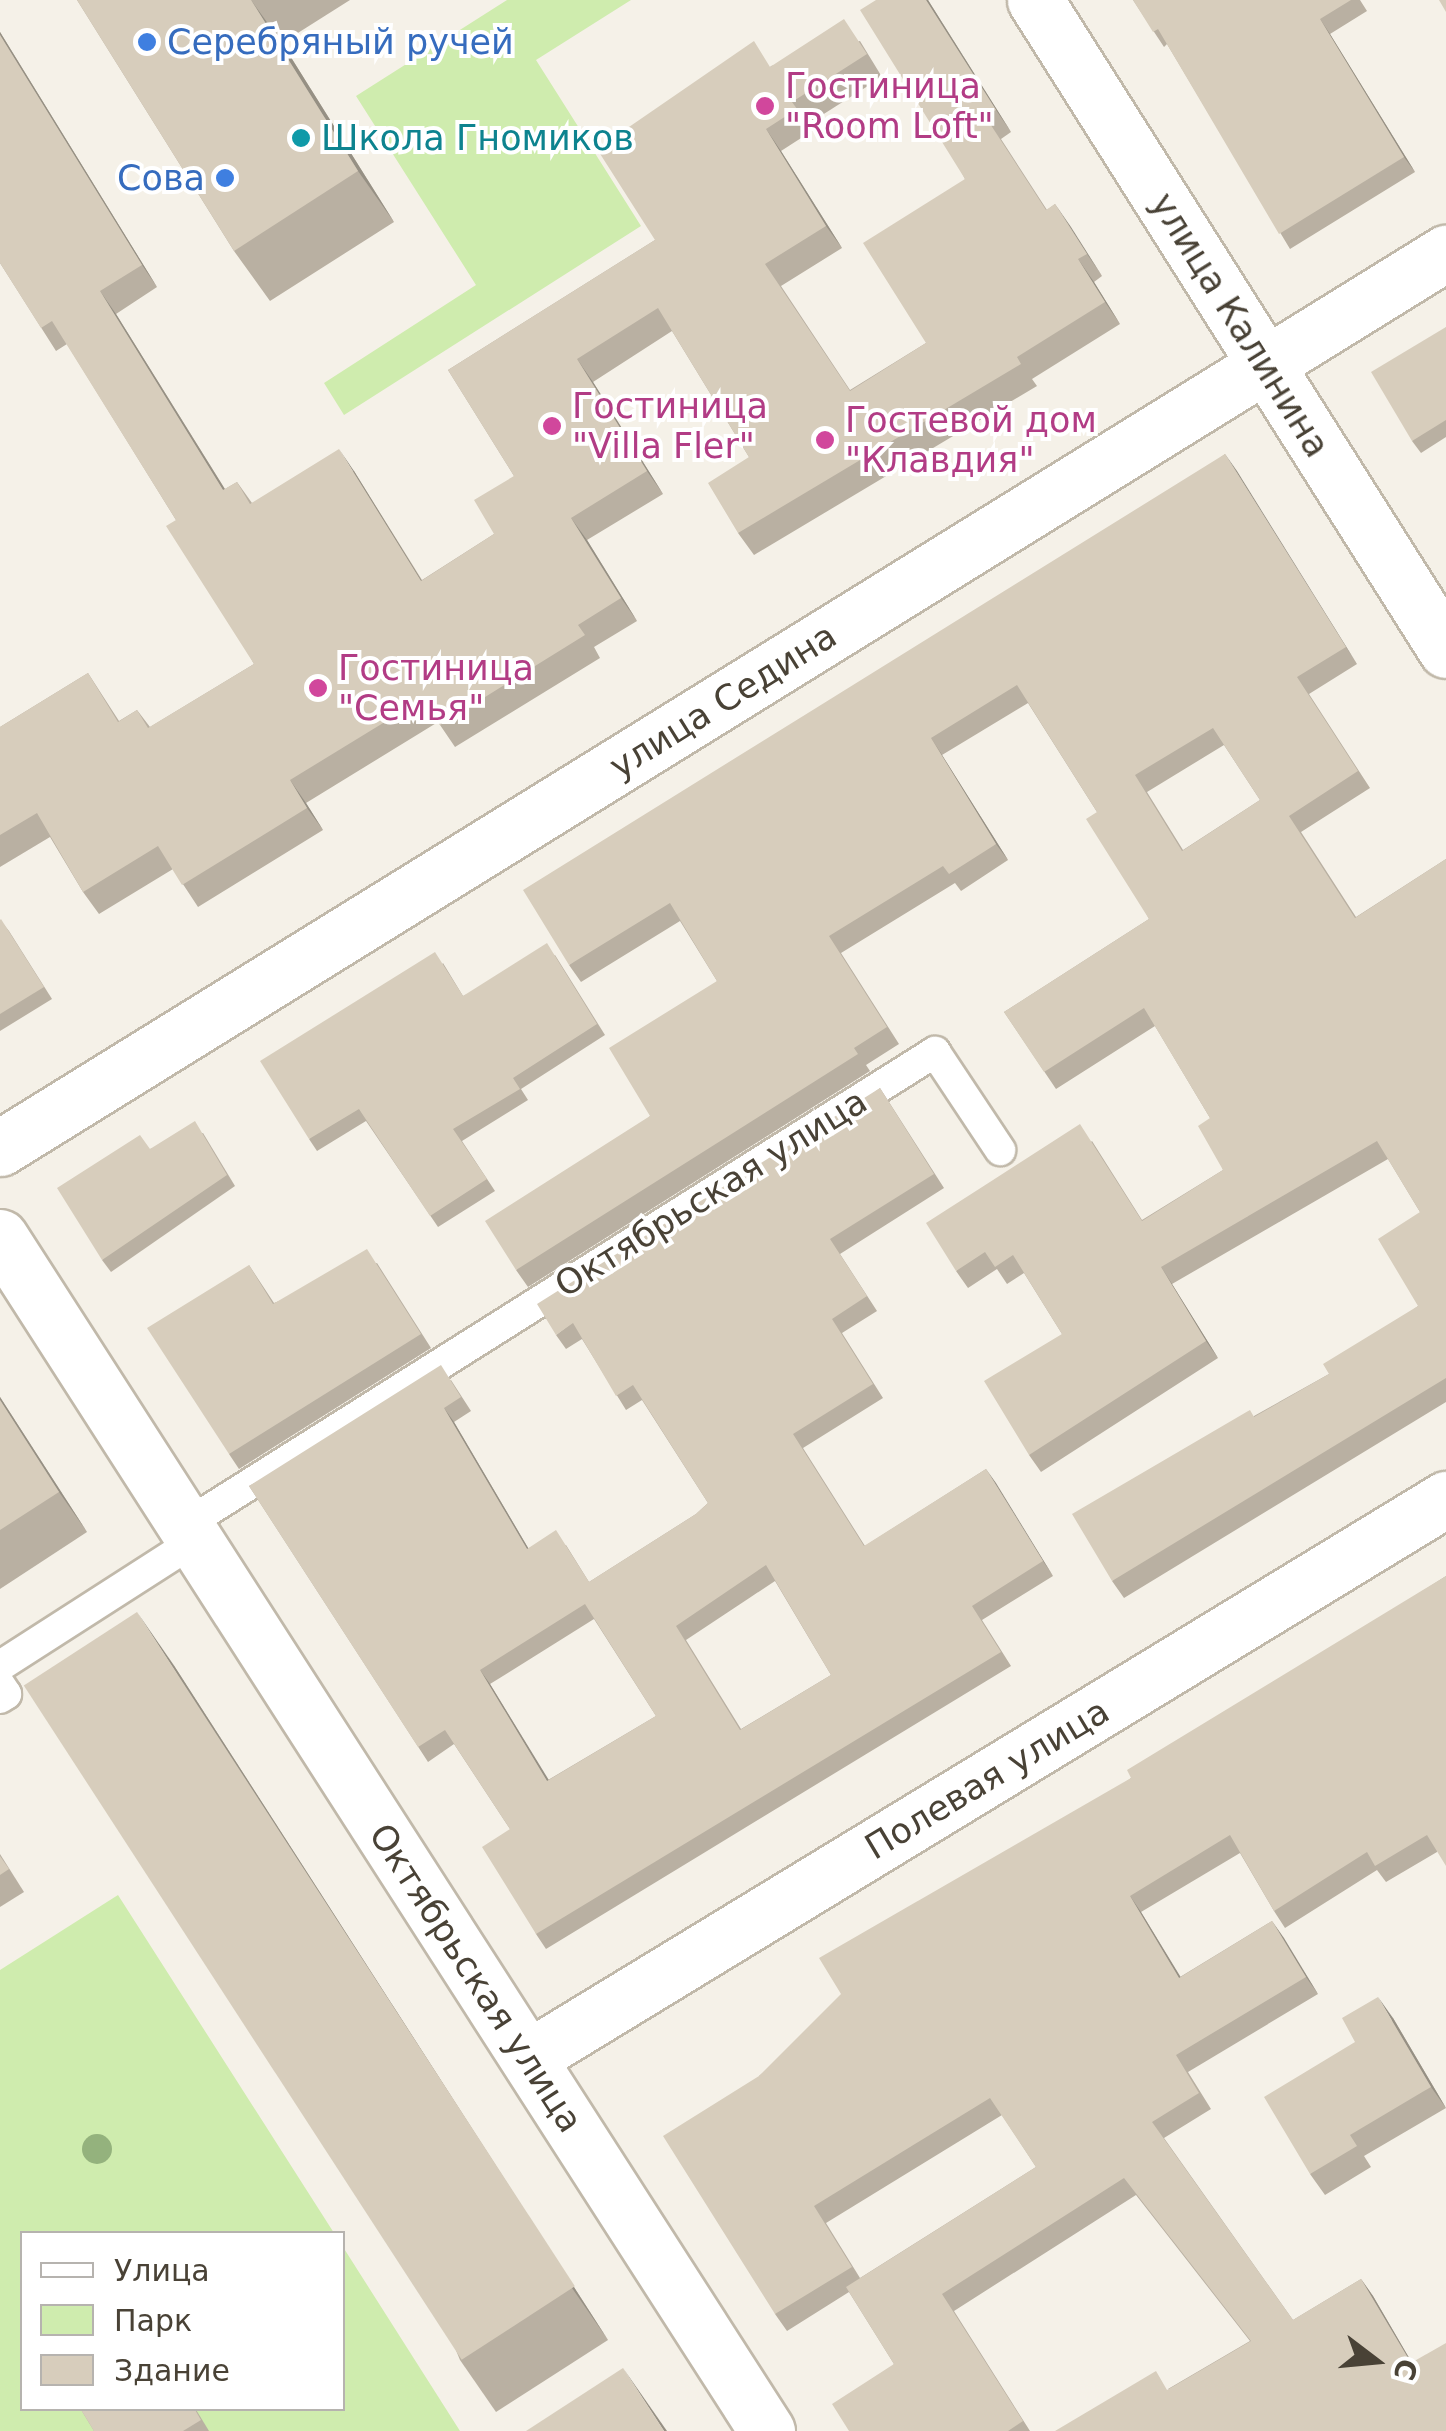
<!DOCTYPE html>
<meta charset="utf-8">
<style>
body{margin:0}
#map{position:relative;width:1446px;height:2431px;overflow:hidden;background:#f5f1e8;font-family:"DejaVu Sans",sans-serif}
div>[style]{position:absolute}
.green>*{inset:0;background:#cfecae}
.roads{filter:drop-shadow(2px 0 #c1b9aa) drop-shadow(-2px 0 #c1b9aa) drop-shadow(0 2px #c1b9aa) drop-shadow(0 -2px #c1b9aa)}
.lane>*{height:30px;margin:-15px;padding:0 15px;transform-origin:15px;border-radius:15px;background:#fff}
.street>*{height:55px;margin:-27.5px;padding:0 27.5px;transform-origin:27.5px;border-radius:27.5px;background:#fff}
.trees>*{width:30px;height:30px;margin:-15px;border-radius:50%;background:#94b27d}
.wall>*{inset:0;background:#b9b0a2}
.shaded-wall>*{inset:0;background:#969084}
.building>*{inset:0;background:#d7cdbc;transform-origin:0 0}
.dots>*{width:28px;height:28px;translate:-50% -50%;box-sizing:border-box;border:5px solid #fff;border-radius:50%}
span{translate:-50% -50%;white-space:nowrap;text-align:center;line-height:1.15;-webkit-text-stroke:8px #fff;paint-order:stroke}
.shop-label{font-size:35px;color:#366cbe}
.left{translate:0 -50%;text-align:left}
.right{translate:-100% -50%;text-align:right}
.hotel-label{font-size:35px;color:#b23c85}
.culture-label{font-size:35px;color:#0d838f}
.street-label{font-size:35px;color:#494236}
.legend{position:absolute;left:20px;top:2231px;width:325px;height:180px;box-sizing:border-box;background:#fff;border:2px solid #b6b3af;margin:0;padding:12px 18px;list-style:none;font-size:30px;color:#494236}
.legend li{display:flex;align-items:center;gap:20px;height:50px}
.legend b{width:50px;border:2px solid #b6b3af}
.north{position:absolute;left:1326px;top:2311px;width:100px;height:100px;-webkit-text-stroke:8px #fff;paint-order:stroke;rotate:106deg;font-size:28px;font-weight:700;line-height:40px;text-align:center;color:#494236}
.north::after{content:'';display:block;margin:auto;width:35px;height:45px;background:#494236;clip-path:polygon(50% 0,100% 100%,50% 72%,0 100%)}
</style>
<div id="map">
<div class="green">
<i style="clip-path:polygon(507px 0,631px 0,536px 60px,641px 226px,344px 415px,324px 383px,476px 285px,356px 96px)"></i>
<i style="clip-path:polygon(118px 1895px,334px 2233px,22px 2234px,22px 2408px,342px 2408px,343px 2247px,460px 2431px,0 2431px,0 1970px)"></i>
</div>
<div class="roads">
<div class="lane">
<i style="left:185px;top:1525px;width:887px;rotate:-32.24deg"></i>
<i style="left:935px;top:1052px;width:118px;rotate:56.4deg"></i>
<i style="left:0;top:1666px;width:232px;rotate:-32.7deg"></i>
<i style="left:0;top:1685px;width:11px;rotate:56deg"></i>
<i style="left:6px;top:1694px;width:7px;rotate:146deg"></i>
</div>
<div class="street">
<i style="left:1035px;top:0;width:769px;rotate:57.69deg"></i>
<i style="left:0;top:1148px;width:1701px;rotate:-31.76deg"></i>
<i style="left:0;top:1237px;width:1419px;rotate:57.28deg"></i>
<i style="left:528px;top:2058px;width:1075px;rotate:-31.34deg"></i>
</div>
</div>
<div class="trees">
<i style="left:97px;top:2149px"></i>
</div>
<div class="wall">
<i style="clip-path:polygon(77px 0,350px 0,282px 43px,394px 222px,270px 301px,234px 251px)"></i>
<i style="clip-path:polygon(876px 0,928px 0,1011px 132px,1001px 139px,1047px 210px,1055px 204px,1102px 276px,1094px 282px,1120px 324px,1032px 379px,1037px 386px,754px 555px,738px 533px,749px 457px,672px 331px,593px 382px,663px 494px,587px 540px,637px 621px,594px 647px,600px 658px,455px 747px,438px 722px,306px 803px,323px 830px,198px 907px,173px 869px,99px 914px,83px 892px,50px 837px,0 867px,0 727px,88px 673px,119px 721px,137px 710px,150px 727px,254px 664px,176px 520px,67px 344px,56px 351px,0 263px,0 32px,157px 287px,116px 314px,225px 489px,237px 482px,252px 503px,354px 471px,422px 580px,494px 534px,514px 476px,448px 370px,655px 240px,771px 66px,860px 41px,882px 77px,808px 124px,812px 131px,781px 151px,842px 248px,781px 286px,850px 390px,926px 343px,965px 179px)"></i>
<i style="clip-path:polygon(1133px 0,1360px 0,1367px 11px,1330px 34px,1415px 172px,1290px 249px,1167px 44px,1164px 47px)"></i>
<i style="clip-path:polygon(1446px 327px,1446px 437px,1421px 453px,1412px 441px)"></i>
<i style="clip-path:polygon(evenodd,1225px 454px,1357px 664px,1309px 694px,1370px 788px,1301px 832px,1356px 917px,1446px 859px,1446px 1402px,1124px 1598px,1112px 1581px,1254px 1416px,1329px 1374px,1418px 1306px,1420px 1212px,1388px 1159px,1172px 1284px,1218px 1358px,1041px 1472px,1029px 1455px,1062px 1334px,1024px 1273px,1007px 1284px,997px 1269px,968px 1288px,956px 1271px,1092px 1141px,1142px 1220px,1223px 1170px,1210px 1118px,1155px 1026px,1056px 1089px,1004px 1012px,1149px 919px,1097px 812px,1028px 703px,942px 755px,1008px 860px,961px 891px,955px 883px,841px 953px,899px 1044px,866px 1065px,870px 1071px,528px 1287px,516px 1270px,650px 1116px,717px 981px,680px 921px,581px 982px,569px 965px,1225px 454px,1224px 745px,1260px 800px,1183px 850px,1147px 792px,1224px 745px)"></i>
<i style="clip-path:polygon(0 920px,9px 931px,52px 999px,0 1031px)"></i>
<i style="clip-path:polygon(555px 955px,605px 1035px,521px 1089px,528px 1100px,462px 1141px,495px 1191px,438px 1227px,366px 1121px,317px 1151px,309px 1139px,443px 963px,463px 996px)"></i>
<i style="clip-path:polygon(evenodd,880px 1088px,944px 1188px,840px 1254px,877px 1311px,842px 1333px,883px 1398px,803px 1448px,865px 1546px,986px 1469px,1053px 1576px,982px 1620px,1011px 1666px,546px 1949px,536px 1934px,510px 1829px,454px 1744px,428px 1762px,249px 1486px,451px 1380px,471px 1411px,454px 1422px,528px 1548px,566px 1545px,589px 1582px,696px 1514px,708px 1503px,642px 1400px,626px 1410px,582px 1339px,566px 1349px,556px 1335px,880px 1088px,775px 1581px,831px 1675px,741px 1729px,686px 1640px,775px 1581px,880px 1088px,594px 1619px,656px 1716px,548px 1780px,490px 1684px,594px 1619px)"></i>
<i style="clip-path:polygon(203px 1133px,235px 1186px,111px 1272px,102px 1260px,150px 1149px)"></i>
<i style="clip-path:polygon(377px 1263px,431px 1348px,239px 1469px,229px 1454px,249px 1265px,274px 1303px)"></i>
<i style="clip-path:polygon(0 1397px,87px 1532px,0 1589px)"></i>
<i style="clip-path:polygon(evenodd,1446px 1576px,1437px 1852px,1386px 1882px,1377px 1870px,1285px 1928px,1274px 1911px,1240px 1853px,1141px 1912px,1180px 1977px,1272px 1921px,1318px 1994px,1188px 2072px,1211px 2109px,1164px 2138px,1293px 2320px,1361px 2279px,1373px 2296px,1412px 2363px,1446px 2431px,1168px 2389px,1250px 2341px,1136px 2195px,954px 2311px,1030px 2431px,849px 2431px,894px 2364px,849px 2292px,787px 2331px,775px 2314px,759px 2076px,1131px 1778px,1446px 1576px,1002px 2115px,1036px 2167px,860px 2278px,826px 2223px,1002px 2115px)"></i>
<i style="clip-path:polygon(173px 1664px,608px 2340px,496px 2412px,460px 2360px)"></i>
<i style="clip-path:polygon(0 1854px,24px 1892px,0 1907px)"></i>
<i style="clip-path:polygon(1393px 2018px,1446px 2108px,1364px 2156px,1371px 2167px,1325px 2195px,1310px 2174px)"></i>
<i style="clip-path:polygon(80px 2408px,195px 2408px,209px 2431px,94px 2431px)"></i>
</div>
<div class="shaded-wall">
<i style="clip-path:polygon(251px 0,282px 43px,394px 222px,358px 171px)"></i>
<i style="clip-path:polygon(926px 0,928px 0,1011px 132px,996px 110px)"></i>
<i style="clip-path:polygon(1320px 19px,1330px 34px,1415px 172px,1404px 157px)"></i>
<i style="clip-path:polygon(0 32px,157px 287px,142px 265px,0 35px)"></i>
<i style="clip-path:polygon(766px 129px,781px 151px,842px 248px,826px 226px)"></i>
<i style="clip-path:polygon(1055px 204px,1071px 227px,1102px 276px,1087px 254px)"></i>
<i style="clip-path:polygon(1078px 259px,1094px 282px,1120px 324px,1105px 302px)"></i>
<i style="clip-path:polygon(100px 291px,116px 314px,239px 512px,223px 490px)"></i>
<i style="clip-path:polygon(577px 359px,593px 382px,663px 494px,647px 471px)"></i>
<i style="clip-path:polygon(339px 449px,354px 471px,436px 604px,421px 581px)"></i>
<i style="clip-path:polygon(1225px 454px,1237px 471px,1357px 664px,1346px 647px)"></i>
<i style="clip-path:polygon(571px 518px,587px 540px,637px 621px,621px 598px)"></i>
<i style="clip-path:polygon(931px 738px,942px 755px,1008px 860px,996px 844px)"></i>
<i style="clip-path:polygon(290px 780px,306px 803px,323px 830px,307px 808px)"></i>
<i style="clip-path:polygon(1161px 1267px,1172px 1284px,1218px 1358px,1206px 1341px)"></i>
<i style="clip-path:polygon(0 1397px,87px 1532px,59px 1492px,0 1400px)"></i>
<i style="clip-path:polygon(444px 1408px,454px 1422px,537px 1563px,527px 1549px)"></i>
<i style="clip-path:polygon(986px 1469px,996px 1483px,1053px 1576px,1043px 1561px)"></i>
<i style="clip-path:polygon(137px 1612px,173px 1664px,608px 2340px,572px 2288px)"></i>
<i style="clip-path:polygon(480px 1670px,490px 1684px,558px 1795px,547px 1781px)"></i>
<i style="clip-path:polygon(1130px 1896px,1141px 1912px,1191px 1994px,1179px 1978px)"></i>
<i style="clip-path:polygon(1272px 1921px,1284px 1938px,1318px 1994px,1306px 1977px)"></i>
<i style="clip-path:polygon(1378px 1997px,1393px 2018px,1446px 2108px,1431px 2087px)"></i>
<i style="clip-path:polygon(1361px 2279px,1373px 2296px,1422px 2380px,1411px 2363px)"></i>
<i style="clip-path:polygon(623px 2368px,667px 2431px,664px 2431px)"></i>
</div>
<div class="building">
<i style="clip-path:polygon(77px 0,251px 0,358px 171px,234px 251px)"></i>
<i style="clip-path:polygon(876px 0,926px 0,996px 110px,985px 116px,1046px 210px,1055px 204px,1087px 254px,1078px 259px,1105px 302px,1017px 357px,1021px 364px,738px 533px,708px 483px,749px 457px,658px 308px,577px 359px,647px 471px,571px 518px,621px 598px,578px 625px,585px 635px,440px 725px,424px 698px,290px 780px,307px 808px,182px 885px,158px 846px,83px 892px,37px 813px,0 835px,0 727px,88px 673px,118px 722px,137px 710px,148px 728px,254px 664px,166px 526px,176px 520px,52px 321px,41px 328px,0 263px,0 35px,142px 265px,100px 291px,223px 490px,237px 482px,250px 504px,339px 449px,421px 581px,494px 534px,474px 500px,514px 476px,448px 370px,655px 240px,597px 149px,754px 41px,770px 67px,844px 19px,867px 54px,792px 102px,797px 109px,766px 129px,826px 226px,765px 264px,850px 391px,926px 343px,863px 243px,965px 179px,860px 10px)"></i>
<i style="clip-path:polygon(1133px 0,1351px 0,1320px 19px,1404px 157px,1279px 234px,1158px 29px,1153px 32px)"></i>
<i style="clip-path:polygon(1439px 0,1446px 0,1446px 12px)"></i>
<i style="clip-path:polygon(1446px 327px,1446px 420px,1412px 441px,1371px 372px)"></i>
<i style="clip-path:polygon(evenodd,1225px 454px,1346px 647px,1297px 677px,1358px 771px,1289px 816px,1355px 918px,1446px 859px,1446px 1378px,1112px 1581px,1072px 1514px,1250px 1410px,1254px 1417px,1329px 1374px,1323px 1364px,1418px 1306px,1378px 1239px,1420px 1212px,1377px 1141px,1161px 1267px,1206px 1341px,1029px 1455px,984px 1381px,1062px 1334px,1013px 1255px,995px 1267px,985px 1252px,956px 1271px,926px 1223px,1080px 1124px,1142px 1221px,1223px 1170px,1198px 1126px,1210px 1118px,1144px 1008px,1044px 1072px,1004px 1012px,1149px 919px,1086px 819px,1097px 812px,1017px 685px,931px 738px,996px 844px,949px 874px,943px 866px,829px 936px,887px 1027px,854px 1048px,858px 1054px,516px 1270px,485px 1221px,650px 1116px,609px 1048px,717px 981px,670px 903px,569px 965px,523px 890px,1225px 454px,1213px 728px,1260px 800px,1182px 851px,1135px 775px,1213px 728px)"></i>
<i style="clip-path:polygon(1px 919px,44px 987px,0 1014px,0 920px)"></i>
<i style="clip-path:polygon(547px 943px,597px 1024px,513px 1078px,520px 1089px,453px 1129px,487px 1179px,430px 1216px,359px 1109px,309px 1139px,260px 1061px,435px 952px,463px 996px)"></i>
<i style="clip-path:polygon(evenodd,880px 1088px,934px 1174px,830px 1239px,867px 1296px,832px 1319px,873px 1384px,793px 1434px,864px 1546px,986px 1469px,1043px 1561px,972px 1606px,1001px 1652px,536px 1934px,482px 1847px,510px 1829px,445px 1730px,418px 1747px,249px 1486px,441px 1365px,461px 1397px,444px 1408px,527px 1549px,556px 1530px,589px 1582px,696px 1514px,708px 1503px,633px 1385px,616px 1396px,573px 1323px,556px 1335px,537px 1304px,880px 1088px,766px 1565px,831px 1675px,740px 1730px,676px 1626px,766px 1565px,880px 1088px,585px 1604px,656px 1716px,547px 1781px,480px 1670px,585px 1604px)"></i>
<i style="clip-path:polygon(195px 1121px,227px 1175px,102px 1260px,57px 1188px,140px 1135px,150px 1149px)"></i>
<i style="clip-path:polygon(367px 1249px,421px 1334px,229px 1454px,147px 1328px,249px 1265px,273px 1304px)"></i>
<i style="clip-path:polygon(0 1400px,59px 1492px,0 1530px)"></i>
<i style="clip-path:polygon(1446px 1576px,1446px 1866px,1427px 1835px,1375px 1866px,1367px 1852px,1274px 1911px,1230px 1835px,1130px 1896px,1179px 1978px,1272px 1921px,1306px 1977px,1176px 2055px,1199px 2093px,1152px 2122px,1293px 2320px,1361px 2279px,1411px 2363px,1446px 2343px,1446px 2431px,1055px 2431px,1156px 2371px,1167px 2390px,1251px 2341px,1124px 2178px,942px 2294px,1023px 2421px,1008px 2431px,849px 2431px,832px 2404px,894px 2364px,846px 2287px,1036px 2167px,990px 2098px,814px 2206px,852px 2267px,775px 2314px,663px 2136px,759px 2076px,841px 1994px,819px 1958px,1131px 1778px,1127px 1770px)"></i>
<i style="left:137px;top:1612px;width:804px;height:135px;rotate:57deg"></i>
<i style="clip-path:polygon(0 1856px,9px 1869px,0 1875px)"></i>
<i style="clip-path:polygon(1378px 1997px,1431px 2087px,1350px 2135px,1357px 2146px,1310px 2174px,1264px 2097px,1355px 2042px,1342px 2018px)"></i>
<i style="clip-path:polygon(623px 2368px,664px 2431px,526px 2431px)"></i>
<i style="clip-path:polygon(80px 2408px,194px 2408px,201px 2420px,183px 2431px,94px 2431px)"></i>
</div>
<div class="dots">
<i style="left:147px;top:42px;background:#3f7fe0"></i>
<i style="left:765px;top:106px;background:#d1479c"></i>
<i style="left:301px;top:138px;background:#0f9aa8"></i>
<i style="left:225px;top:178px;background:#3f7fe0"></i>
<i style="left:552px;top:426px;background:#d1479c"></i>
<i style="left:825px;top:440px;background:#d1479c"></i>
<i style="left:318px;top:688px;background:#d1479c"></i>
</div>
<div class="shop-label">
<span class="left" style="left:167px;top:42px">Серебряный ручей</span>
<span class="right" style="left:205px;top:178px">Сова</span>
</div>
<div class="hotel-label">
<span class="left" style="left:785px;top:106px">Гостиница<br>"Room Loft"</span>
<span class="left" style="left:572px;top:426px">Гостиница<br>"Villa Fler"</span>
<span class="left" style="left:845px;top:440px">Гостевой дом<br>"Клавдия"</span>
<span class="left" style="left:338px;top:688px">Гостиница<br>"Семья"</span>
</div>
<div class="culture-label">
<span class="left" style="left:321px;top:138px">Школа Гномиков</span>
</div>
<div class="street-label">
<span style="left:1240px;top:325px;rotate:58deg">улица Калинина</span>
<span style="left:723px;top:701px;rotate:-32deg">улица Седина</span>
<span style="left:711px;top:1193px;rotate:-32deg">Октябрьская улица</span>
<span style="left:987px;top:1779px;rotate:-31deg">Полевая улица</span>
<span style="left:476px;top:1978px;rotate:57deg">Октябрьская улица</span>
</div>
<ul class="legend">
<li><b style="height:12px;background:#fff"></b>Улица</li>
<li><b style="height:28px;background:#cfecae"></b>Парк</li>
<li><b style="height:28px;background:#d7cdbc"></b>Здание</li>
</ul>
<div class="north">С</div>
</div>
